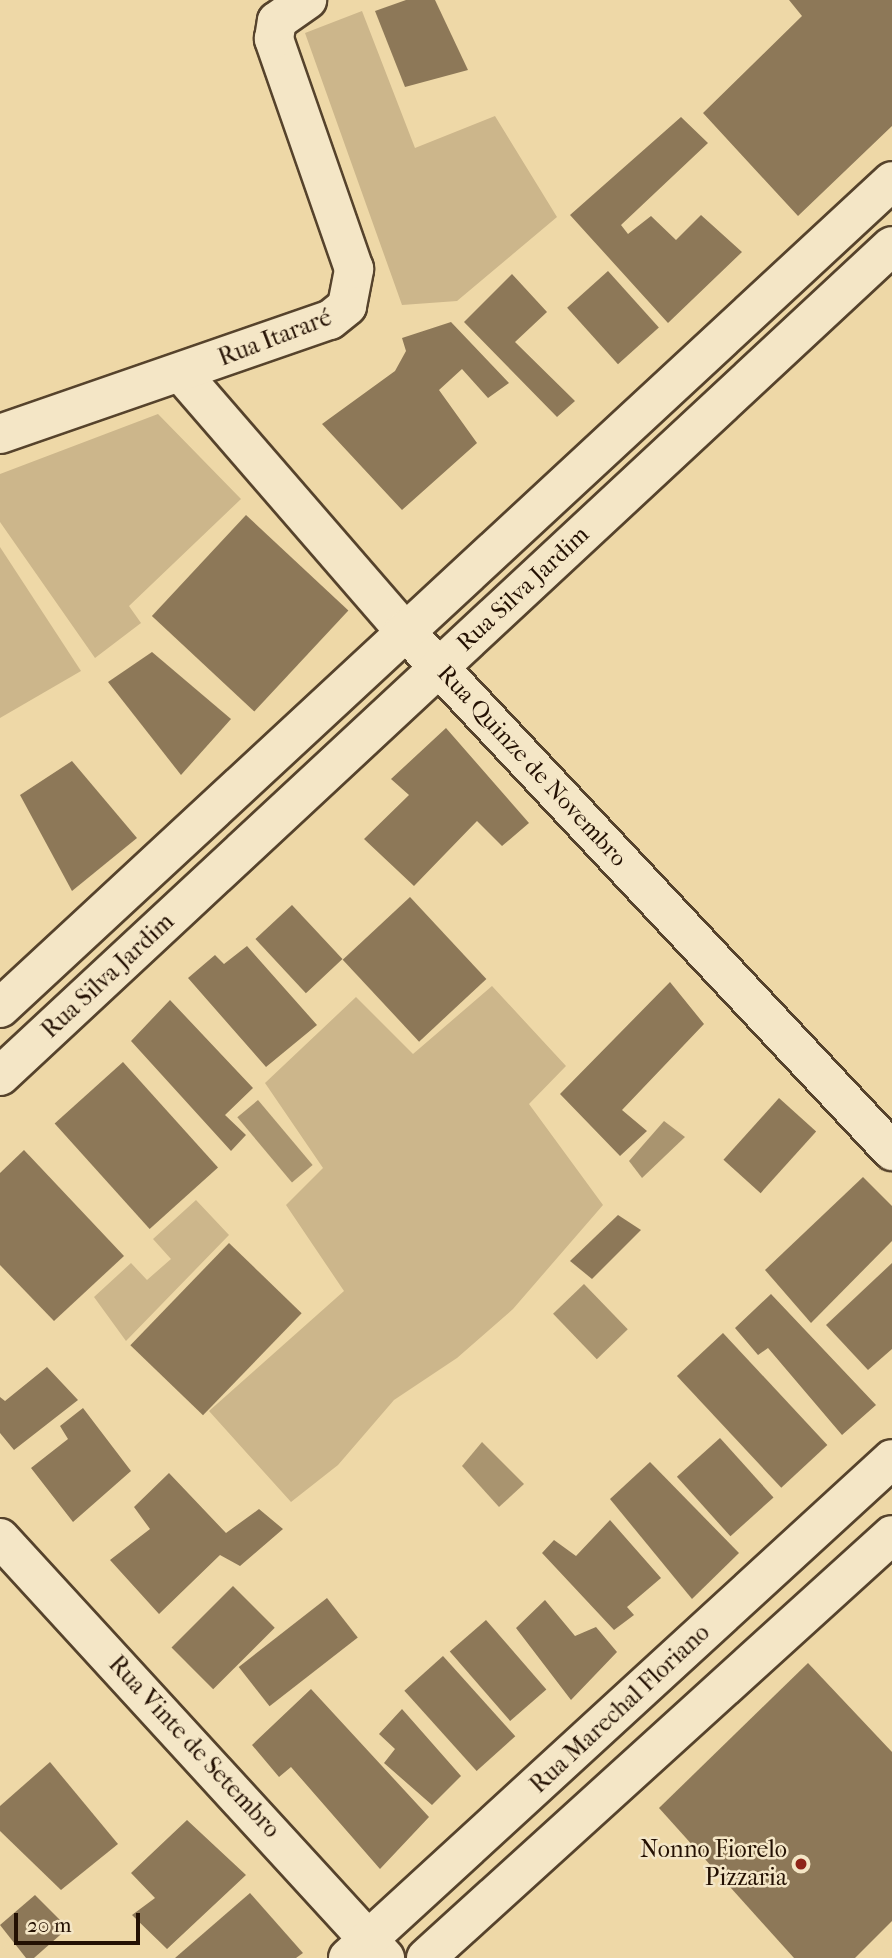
<!DOCTYPE html>
<meta charset="utf-8">
<style>
body{margin:0}
#map{position:relative;width:892px;height:1958px;overflow:hidden;background:#eed8a7;font-family:"IM FELL French Canon",serif}
div>[style]{position:absolute}
.green>*{inset:0;background:#ccb68b}
.water>*{inset:0;background:#a9946f;transform-origin:0 0}
.building>*{inset:0;background:#8d7858;transform-origin:0 0}
.roads{filter:drop-shadow(2px 0 #56432c) drop-shadow(-2px 0 #56432c) drop-shadow(0 2px #56432c) drop-shadow(0 -2px #56432c)}
.minor>*{height:38px;margin:-19px;padding:0 19px;transform-origin:19px;border-radius:19px;background:#f4e6c6}
.dots>*{width:19px;height:19px;translate:-50% -50%;box-sizing:border-box;border:4px solid #f4e6c6;border-radius:50%}
span{translate:-50% -50%;white-space:nowrap;text-align:center;line-height:1.15;-webkit-text-stroke:5px #f4e6c6;paint-order:stroke}
.street-label{font-size:24px;color:#241103}
.poi-label{font-size:24px;color:#241103}
.right{translate:-100% -50%;text-align:right}
.scale{position:absolute;left:14px;top:1913px;width:126px;height:32px;box-sizing:border-box;border:4px solid #241103;border-top:0;padding-left:9px;font-size:21px;line-height:24px;white-space:nowrap;color:#241103;-webkit-text-stroke:5px #f4e6c6;paint-order:stroke}
</style>
<div id="map">
<div class="green">
<i style="clip-path:polygon(362px 11px,415px 148px,495px 116px,557px 217px,457px 301px,402px 305px,305px 33px)"></i>
<i style="clip-path:polygon(158px 414px,241px 499px,129px 606px,141px 623px,95px 658px,0 522px,0 474px)"></i>
<i style="clip-path:polygon(0 547px,81px 671px,0 718px)"></i>
<i style="clip-path:polygon(492px 986px,566px 1066px,529px 1104px,603px 1205px,513px 1309px,457px 1358px,394px 1400px,338px 1465px,291px 1502px,209px 1411px,344px 1291px,286px 1205px,323px 1168px,265px 1083px,356px 997px,413px 1054px)"></i>
<i style="clip-path:polygon(196px 1200px,229px 1235px,126px 1341px,94px 1297px,131px 1263px,147px 1280px,171px 1259px,153px 1239px)"></i>
</div>
<div class="water">
<i style="left:258px;top:1100px;width:85px;height:27px;rotate:50deg"></i>
<i style="clip-path:polygon(664px 1121px,685px 1137px,642px 1178px,629px 1161px)"></i>
<i style="left:584px;top:1284px;width:63px;height:43px;rotate:46deg"></i>
<i style="clip-path:polygon(482px 1442px,524px 1484px,499px 1507px,462px 1466px)"></i>
</div>
<div class="building">
<i style="clip-path:polygon(406px 0,435px 0,468px 70px,405px 87px,375px 11px)"></i>
<i style="clip-path:polygon(789px 0,892px 0,892px 126px,798px 216px,703px 113px,802px 16px)"></i>
<i style="clip-path:polygon(681px 117px,708px 143px,621px 225px,628px 234px,651px 216px,676px 240px,701px 215px,742px 252px,668px 323px,570px 215px)"></i>
<i style="left:608px;top:271px;width:76px;height:55px;rotate:48deg"></i>
<i style="clip-path:polygon(512px 274px,547px 312px,515px 342px,575px 401px,557px 417px,464px 322px)"></i>
<i style="clip-path:polygon(451px 322px,509px 383px,488px 398px,462px 369px,439px 390px,477px 443px,402px 510px,322px 424px,395px 371px,406px 351px,402px 338px)"></i>
<i style="left:246px;top:515px;width:140px;height:138px;rotate:43deg"></i>
<i style="clip-path:polygon(152px 652px,231px 719px,181px 775px,108px 682px)"></i>
<i style="clip-path:polygon(446px 728px,529px 823px,502px 846px,477px 821px,414px 886px,364px 839px,409px 795px,391px 779px)"></i>
<i style="clip-path:polygon(72px 761px,137px 838px,72px 891px,20px 795px)"></i>
<i style="left:410px;top:897px;width:112px;height:92px;rotate:47deg"></i>
<i style="left:292px;top:905px;width:74px;height:50px;rotate:47deg"></i>
<i style="clip-path:polygon(247px 946px,317px 1025px,266px 1067px,188px 978px,215px 955px,224px 964px)"></i>
<i style="clip-path:polygon(670px 982px,704px 1024px,622px 1110px,647px 1131px,620px 1156px,560px 1094px)"></i>
<i style="clip-path:polygon(170px 1000px,253px 1088px,225px 1115px,246px 1135px,231px 1151px,131px 1041px)"></i>
<i style="left:123px;top:1062px;width:142px;height:92px;rotate:48deg"></i>
<i style="left:779px;top:1098px;width:50px;height:83px;rotate:42deg"></i>
<i style="clip-path:polygon(24px 1150px,124px 1256px,54px 1321px,0 1265px,0 1173px)"></i>
<i style="clip-path:polygon(863px 1177px,892px 1206px,892px 1241px,811px 1323px,765px 1270px)"></i>
<i style="clip-path:polygon(618px 1215px,641px 1230px,592px 1279px,570px 1261px)"></i>
<i style="left:229px;top:1243px;width:101px;height:142px;rotate:44deg"></i>
<i style="clip-path:polygon(892px 1263px,892px 1349px,868px 1370px,826px 1325px)"></i>
<i style="clip-path:polygon(771px 1294px,876px 1405px,842px 1435px,768px 1348px,758px 1355px,735px 1328px)"></i>
<i style="left:723px;top:1333px;width:153px;height:63px;rotate:47deg"></i>
<i style="clip-path:polygon(47px 1367px,78px 1400px,14px 1450px,0 1433px,0 1397px,5px 1401px)"></i>
<i style="clip-path:polygon(83px 1408px,131px 1471px,73px 1522px,31px 1468px,68px 1439px,60px 1426px)"></i>
<i style="left:720px;top:1438px;width:80px;height:58px;rotate:48deg"></i>
<i style="clip-path:polygon(650px 1462px,739px 1553px,692px 1599px,610px 1499px)"></i>
<i style="clip-path:polygon(169px 1473px,226px 1533px,259px 1509px,283px 1529px,240px 1566px,220px 1555px,159px 1614px,110px 1560px,150px 1529px,134px 1507px)"></i>
<i style="clip-path:polygon(610px 1520px,661px 1578px,627px 1607px,634px 1615px,614px 1630px,542px 1553px,554px 1540px,576px 1556px)"></i>
<i style="left:233px;top:1586px;width:59px;height:87px;rotate:45deg"></i>
<i style="left:327px;top:1598px;width:50px;height:112px;rotate:52deg"></i>
<i style="clip-path:polygon(545px 1600px,575px 1636px,596px 1627px,617px 1652px,571px 1700px,516px 1628px)"></i>
<i style="left:486px;top:1620px;width:92px;height:48px;rotate:49deg"></i>
<i style="left:443px;top:1656px;width:108px;height:52px;rotate:48deg"></i>
<i style="clip-path:polygon(808px 1663px,892px 1752px,892px 1921px,855px 1958px,794px 1958px,659px 1808px)"></i>
<i style="clip-path:polygon(311px 1689px,429px 1817px,380px 1869px,291px 1767px,279px 1777px,252px 1745px)"></i>
<i style="clip-path:polygon(402px 1709px,461px 1776px,432px 1805px,384px 1763px,395px 1749px,379px 1734px)"></i>
<i style="clip-path:polygon(50px 1762px,118px 1844px,61px 1890px,0 1831px,0 1806px)"></i>
<i style="clip-path:polygon(187px 1820px,246px 1875px,167px 1949px,132px 1915px,155px 1898px,131px 1873px)"></i>
<i style="clip-path:polygon(250px 1893px,303px 1953px,296px 1958px,175px 1958px)"></i>
<i style="clip-path:polygon(35px 1895px,68px 1928px,34px 1958px,26px 1958px,0 1925px)"></i>
</div>
<div class="roads">
<div class="minor">
<i style="left:181px;top:373px;width:340px;rotate:49.1deg"></i>
<i style="left:404px;top:630px;width:714px;rotate:46.87deg"></i>
<i style="left:0;top:434px;width:349px;rotate:-19.1deg"></i>
<i style="left:330px;top:320px;width:22px;rotate:-39deg"></i>
<i style="left:347px;top:306px;width:38px;rotate:-79deg"></i>
<i style="left:354px;top:269px;width:244px;rotate:-109.2deg"></i>
<i style="left:274px;top:39px;width:18px;rotate:-81deg"></i>
<i style="left:277px;top:21px;width:37px;rotate:-35deg"></i>
<i style="left:0;top:1008px;width:1216px;rotate:-42.83deg"></i>
<i style="left:0;top:1076px;width:1218px;rotate:-42.94deg"></i>
<i style="left:0;top:1538px;width:570px;rotate:47.49deg"></i>
<i style="left:348px;top:1958px;width:738px;rotate:-42.53deg"></i>
<i style="left:426px;top:1958px;width:629px;rotate:-42.23deg"></i>
</div>
</div>
<div class="dots">
<i style="left:801px;top:1864px;background:#8f2418"></i>
</div>
<div class="street-label">
<span style="left:275px;top:338px;rotate:-21deg">Rua Itararé</span>
<span style="left:523px;top:589px;rotate:-43deg">Rua Silva Jardim</span>
<span style="left:532px;top:766px;rotate:47deg">Rua Quinze de Novembro</span>
<span style="left:108px;top:976px;rotate:-43deg">Rua Silva Jardim</span>
<span style="left:620px;top:1709px;rotate:-43deg">Rua Marechal Floriano</span>
<span style="left:194px;top:1747px;rotate:47deg">Rua Vinte de Setembro</span>
</div>
<div class="poi-label">
<span class="right" style="left:787px;top:1864px">Nonno Fiorelo<br>Pizzaria</span>
</div>
<div class="scale">20 m</div>
</div>
